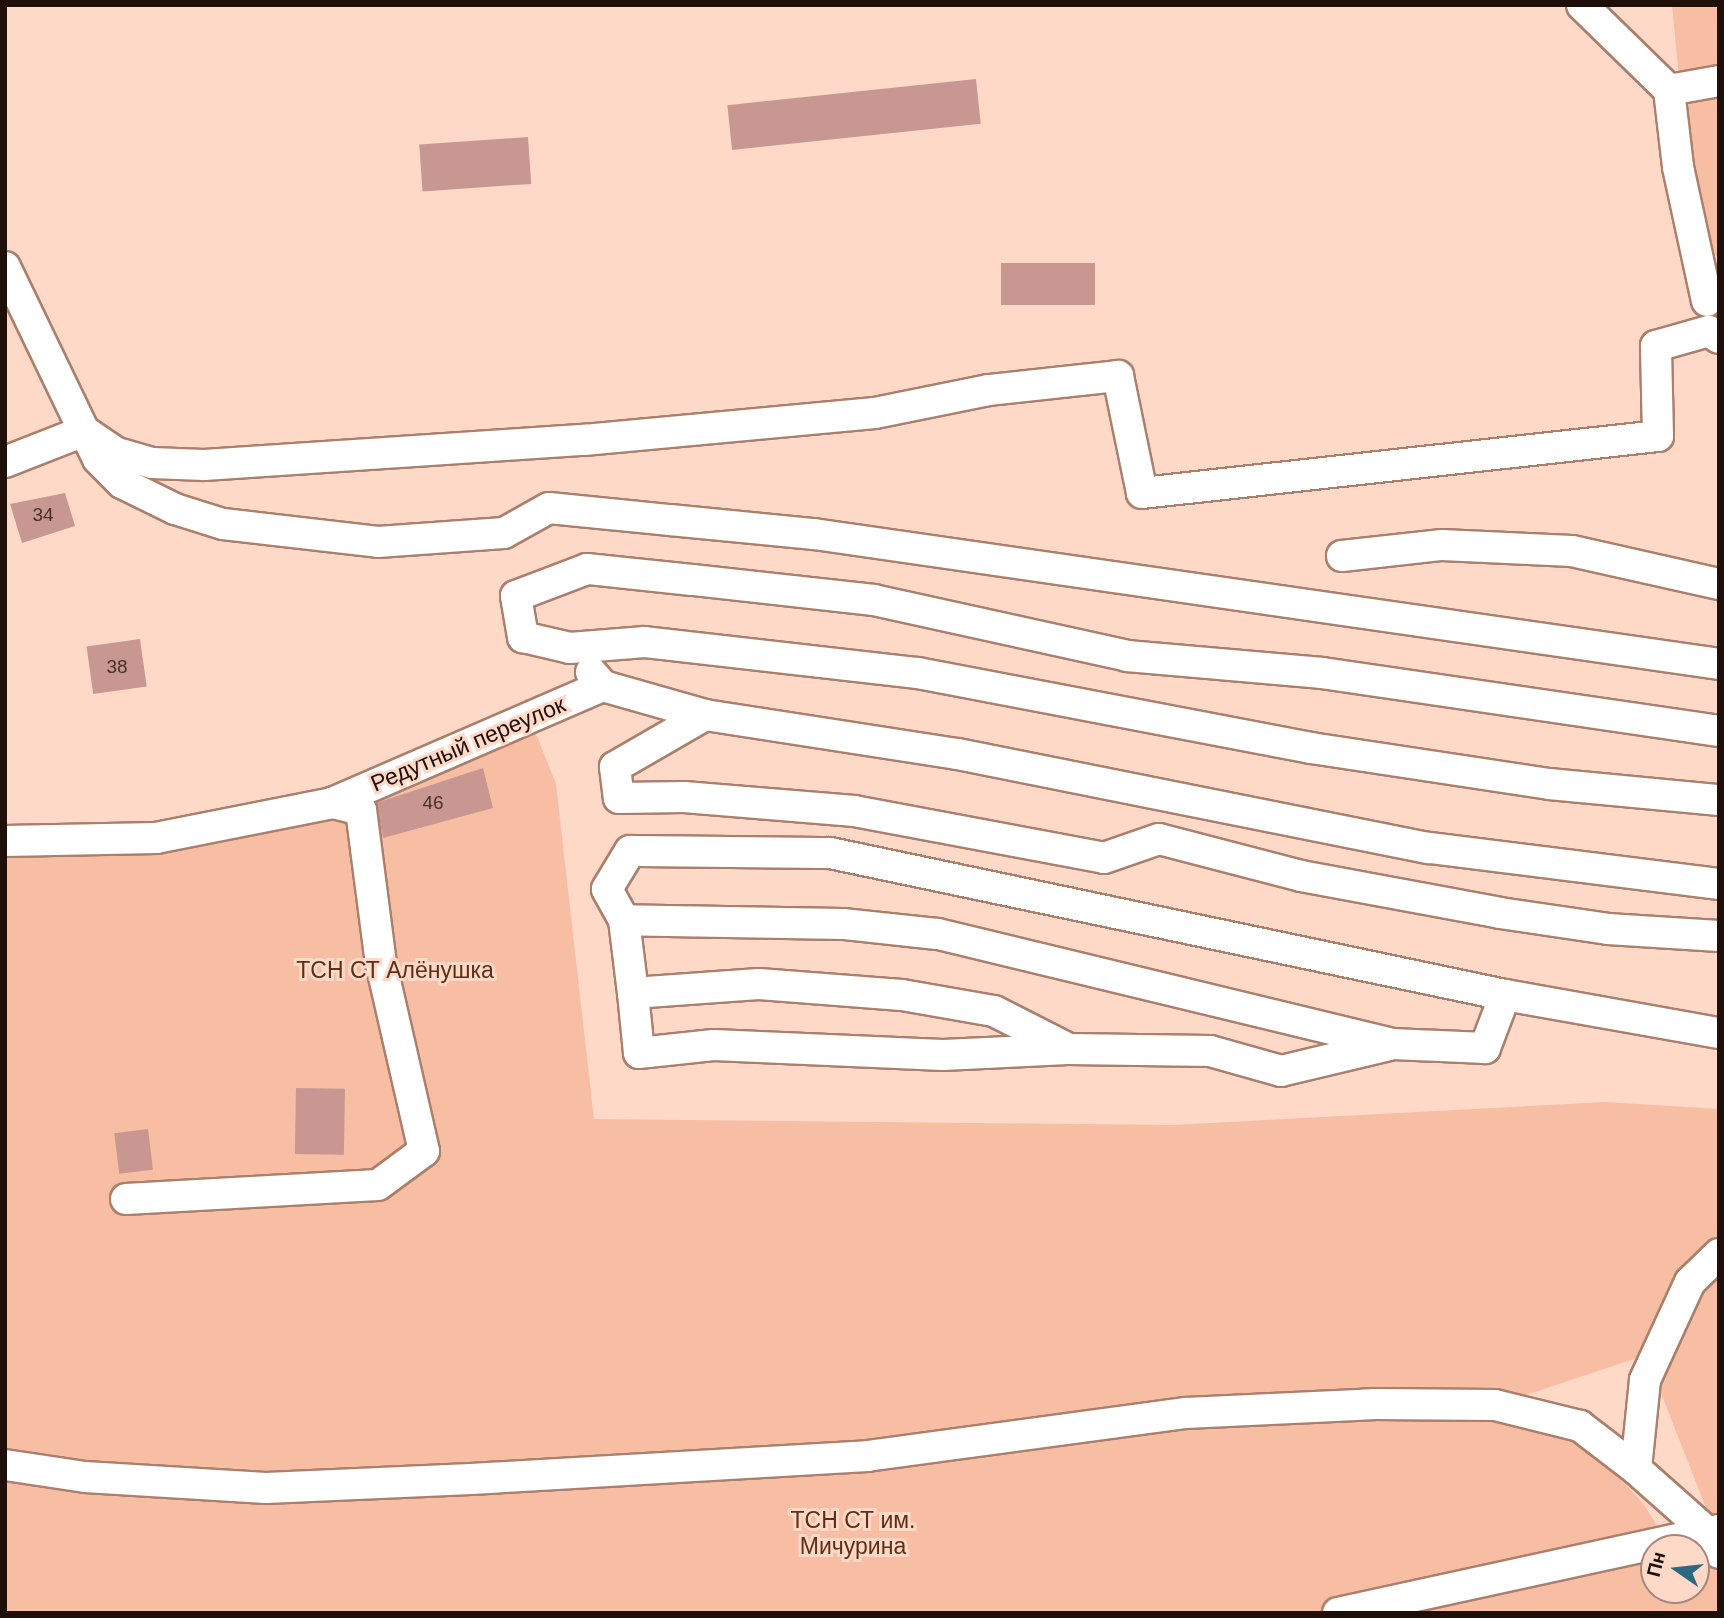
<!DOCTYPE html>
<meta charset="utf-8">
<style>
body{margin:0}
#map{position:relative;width:1724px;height:1618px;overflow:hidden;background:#ffd9c8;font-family:Arial,sans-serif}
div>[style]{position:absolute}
.green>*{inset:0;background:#f8bea4}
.building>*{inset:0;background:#c89791;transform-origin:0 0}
.roads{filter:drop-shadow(2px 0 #aa7f6c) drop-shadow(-2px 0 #aa7f6c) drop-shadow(0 2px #aa7f6c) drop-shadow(0 -2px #aa7f6c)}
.minor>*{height:30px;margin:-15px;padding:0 15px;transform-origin:15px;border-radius:15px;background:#fff}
span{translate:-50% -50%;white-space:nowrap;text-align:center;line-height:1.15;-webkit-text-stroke:6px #ffd9c8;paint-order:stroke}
.number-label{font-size:19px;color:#48312a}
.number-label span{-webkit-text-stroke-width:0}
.street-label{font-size:23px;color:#1e0f08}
.park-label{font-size:23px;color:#5e2e15}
.frame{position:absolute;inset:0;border:7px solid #1e0f08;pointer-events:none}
.north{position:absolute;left:1640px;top:1534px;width:70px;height:70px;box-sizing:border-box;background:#ffd9c8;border:2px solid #a5887b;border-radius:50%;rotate:284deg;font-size:19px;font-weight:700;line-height:28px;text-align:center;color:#1e0f08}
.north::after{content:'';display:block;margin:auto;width:24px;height:32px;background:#2c6980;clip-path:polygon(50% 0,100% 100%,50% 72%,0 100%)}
</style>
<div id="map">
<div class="green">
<i style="clip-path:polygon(1672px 5px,1719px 5px,1719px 256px,1696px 254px)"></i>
<i style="clip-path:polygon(evenodd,534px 729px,556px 784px,594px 1119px,1173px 1125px,1605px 1102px,1719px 1109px,1719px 1541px,1646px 1355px,1496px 1405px,1585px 1443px,1642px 1502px,1666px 1539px,1707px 1532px,1719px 1562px,1719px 1613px,5px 1613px,5px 852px,332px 803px,534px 729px,1654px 1548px,1696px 1548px,1696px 1590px,1654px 1590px,1654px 1548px)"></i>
</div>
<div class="building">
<i style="left:976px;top:79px;width:45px;height:250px;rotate:84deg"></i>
<i style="left:528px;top:137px;width:47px;height:109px;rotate:86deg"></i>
<i style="left:1095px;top:263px;width:42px;height:94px;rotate:90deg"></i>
<i style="clip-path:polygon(65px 493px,75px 526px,22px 543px,10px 504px)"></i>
<i style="left:140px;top:639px;width:48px;height:54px;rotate:82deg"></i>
<i style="clip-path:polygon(483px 768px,493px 808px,383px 838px,376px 803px)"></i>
<i style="left:296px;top:1088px;width:49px;height:66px;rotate:1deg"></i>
<i style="left:148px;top:1129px;width:41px;height:34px;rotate:83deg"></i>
</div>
<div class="roads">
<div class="minor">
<i style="left:1582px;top:5px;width:122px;rotate:44.3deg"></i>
<i style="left:1669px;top:90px;width:78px;rotate:83.3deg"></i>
<i style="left:1678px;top:167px;width:137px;rotate:77.8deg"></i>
<i style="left:1669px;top:90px;width:51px;rotate:-10.2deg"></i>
<i style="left:5px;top:267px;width:182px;rotate:64.3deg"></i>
<i style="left:84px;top:431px;width:40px;rotate:34deg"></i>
<i style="left:117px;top:453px;width:36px;rotate:16deg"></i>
<i style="left:152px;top:463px;width:52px;rotate:2.2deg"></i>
<i style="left:204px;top:465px;width:381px;rotate:-3.8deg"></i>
<i style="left:584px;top:440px;width:292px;rotate:-5.3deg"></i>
<i style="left:875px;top:413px;width:116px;rotate:-11.4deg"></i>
<i style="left:989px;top:390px;width:130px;rotate:-6.2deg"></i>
<i style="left:1118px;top:376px;width:119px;rotate:78.4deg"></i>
<i style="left:1142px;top:493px;width:519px;rotate:-6.3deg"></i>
<i style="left:1658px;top:436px;width:90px;rotate:-91.3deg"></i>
<i style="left:1656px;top:346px;width:55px;rotate:-15.8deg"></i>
<i style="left:1709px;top:331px;width:12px;rotate:35deg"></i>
<i style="left:5px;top:462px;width:85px;rotate:-21.4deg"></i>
<i style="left:84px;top:431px;width:31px;rotate:63deg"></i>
<i style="left:98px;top:459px;width:34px;rotate:45deg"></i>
<i style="left:122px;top:483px;width:59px;rotate:26.1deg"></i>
<i style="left:175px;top:509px;width:50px;rotate:17.4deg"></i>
<i style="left:223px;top:524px;width:156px;rotate:6.6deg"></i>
<i style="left:378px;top:542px;width:126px;rotate:-4.1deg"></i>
<i style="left:504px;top:533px;width:51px;rotate:-29.1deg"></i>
<i style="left:549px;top:508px;width:122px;rotate:5.7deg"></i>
<i style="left:670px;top:520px;width:145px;rotate:5.6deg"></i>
<i style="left:814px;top:534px;width:914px;rotate:8.17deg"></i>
<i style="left:1342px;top:556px;width:101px;rotate:-6.3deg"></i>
<i style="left:1442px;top:545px;width:130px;rotate:2.6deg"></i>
<i style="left:1572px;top:551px;width:151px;rotate:12.7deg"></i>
<i style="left:591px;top:672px;width:18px;rotate:49deg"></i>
<i style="left:603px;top:686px;width:106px;rotate:15.9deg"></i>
<i style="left:1719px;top:731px;width:401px;rotate:-171.7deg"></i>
<i style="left:1322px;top:673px;width:195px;rotate:-175deg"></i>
<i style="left:1128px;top:656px;width:260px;rotate:-167.6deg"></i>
<i style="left:874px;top:600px;width:183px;rotate:-173.7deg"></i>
<i style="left:692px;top:580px;width:106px;rotate:-174deg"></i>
<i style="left:587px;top:569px;width:76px;rotate:159.2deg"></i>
<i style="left:516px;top:596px;width:42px;rotate:80.3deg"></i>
<i style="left:523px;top:637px;width:48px;rotate:13.2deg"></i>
<i style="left:570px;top:648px;width:75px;rotate:-4.6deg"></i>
<i style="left:645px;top:642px;width:275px;rotate:6.5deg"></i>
<i style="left:918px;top:673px;width:400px;rotate:10.8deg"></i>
<i style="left:1311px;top:748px;width:241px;rotate:8.6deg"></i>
<i style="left:1549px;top:784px;width:171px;rotate:5.4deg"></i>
<i style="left:5px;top:841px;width:151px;rotate:-1.1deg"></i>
<i style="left:156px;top:838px;width:179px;rotate:-11.2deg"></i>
<i style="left:332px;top:803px;width:295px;rotate:-23.4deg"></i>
<i style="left:1719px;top:884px;width:293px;rotate:-172.9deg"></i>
<i style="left:1428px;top:848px;width:480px;rotate:-168.7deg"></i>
<i style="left:957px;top:754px;width:255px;rotate:-171.2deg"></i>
<i style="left:705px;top:715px;width:104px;rotate:150deg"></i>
<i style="left:615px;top:767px;width:31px;rotate:83deg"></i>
<i style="left:619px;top:798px;width:65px;rotate:-0.9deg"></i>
<i style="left:684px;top:797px;width:171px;rotate:4.7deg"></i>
<i style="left:854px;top:811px;width:254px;rotate:10.6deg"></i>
<i style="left:1104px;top:858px;width:58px;rotate:-19.1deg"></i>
<i style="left:1159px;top:839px;width:147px;rotate:14.6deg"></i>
<i style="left:1301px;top:876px;width:202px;rotate:10.5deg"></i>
<i style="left:1500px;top:913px;width:109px;rotate:8.4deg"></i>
<i style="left:1608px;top:929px;width:111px;rotate:3.6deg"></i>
<i style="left:624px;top:920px;width:74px;rotate:83deg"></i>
<i style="left:633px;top:993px;width:126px;rotate:-4.1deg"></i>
<i style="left:759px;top:984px;width:143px;rotate:4.4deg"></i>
<i style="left:902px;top:995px;width:93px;rotate:9.9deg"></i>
<i style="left:994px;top:1011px;width:82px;rotate:26.9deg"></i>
<i style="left:633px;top:993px;width:60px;rotate:84.3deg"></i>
<i style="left:639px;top:1053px;width:75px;rotate:-6.1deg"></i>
<i style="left:714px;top:1045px;width:229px;rotate:2.5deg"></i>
<i style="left:943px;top:1055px;width:125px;rotate:-2.7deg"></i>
<i style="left:1068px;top:1049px;width:142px;rotate:0.8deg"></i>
<i style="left:1210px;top:1051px;width:74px;rotate:15.7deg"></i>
<i style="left:1281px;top:1071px;width:111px;rotate:-13.5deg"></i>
<i style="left:1505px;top:995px;width:57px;rotate:110.7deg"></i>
<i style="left:1485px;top:1048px;width:92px;rotate:-177.5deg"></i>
<i style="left:1393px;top:1044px;width:469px;rotate:-166.4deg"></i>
<i style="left:937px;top:934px;width:95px;rotate:-173.9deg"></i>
<i style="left:843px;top:924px;width:219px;rotate:-179deg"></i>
<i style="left:624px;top:920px;width:35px;rotate:-119deg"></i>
<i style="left:607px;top:889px;width:44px;rotate:-58.8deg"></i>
<i style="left:630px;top:851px;width:200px;rotate:0.6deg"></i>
<i style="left:830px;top:853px;width:690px;rotate:11.88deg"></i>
<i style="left:1505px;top:995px;width:217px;rotate:10.1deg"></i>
<i style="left:126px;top:1199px;width:252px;rotate:-3.2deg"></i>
<i style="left:378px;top:1185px;width:57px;rotate:-36.5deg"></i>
<i style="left:424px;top:1151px;width:192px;rotate:-102.9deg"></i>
<i style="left:381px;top:964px;width:155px;rotate:-97.4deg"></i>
<i style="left:361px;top:810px;width:30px;rotate:-166deg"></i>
<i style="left:1719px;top:1254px;width:40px;rotate:136deg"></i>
<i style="left:1690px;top:1282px;width:108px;rotate:114.7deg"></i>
<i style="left:1645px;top:1380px;width:89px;rotate:95.8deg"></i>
<i style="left:1636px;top:1469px;width:95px;rotate:41.6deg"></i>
<i style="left:1707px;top:1532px;width:24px;rotate:60deg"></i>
<i style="left:5px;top:1465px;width:81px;rotate:8.5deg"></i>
<i style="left:85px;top:1477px;width:181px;rotate:3.5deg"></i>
<i style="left:266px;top:1488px;width:205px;rotate:-2.5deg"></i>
<i style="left:471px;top:1479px;width:397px;rotate:-3.3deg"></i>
<i style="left:867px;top:1456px;width:322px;rotate:-7.7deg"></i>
<i style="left:1186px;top:1413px;width:190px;rotate:-2.7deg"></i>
<i style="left:1376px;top:1404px;width:119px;rotate:0.5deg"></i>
<i style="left:1495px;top:1405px;width:88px;rotate:13.9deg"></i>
<i style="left:1580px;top:1426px;width:71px;rotate:37.5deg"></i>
<i style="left:1338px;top:1613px;width:390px;rotate:-12.3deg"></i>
</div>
</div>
<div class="number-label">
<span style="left:43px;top:515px">34</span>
<span style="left:117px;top:667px">38</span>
<span style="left:433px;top:803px">46</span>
</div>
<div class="street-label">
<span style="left:468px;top:744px;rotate:-23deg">Редутный переулок</span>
</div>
<div class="park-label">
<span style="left:395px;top:970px">ТСН СТ Алёнушка</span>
<span style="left:853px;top:1533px">ТСН СТ им.<br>Мичурина</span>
</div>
<div class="frame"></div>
<div class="north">Пн</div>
</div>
